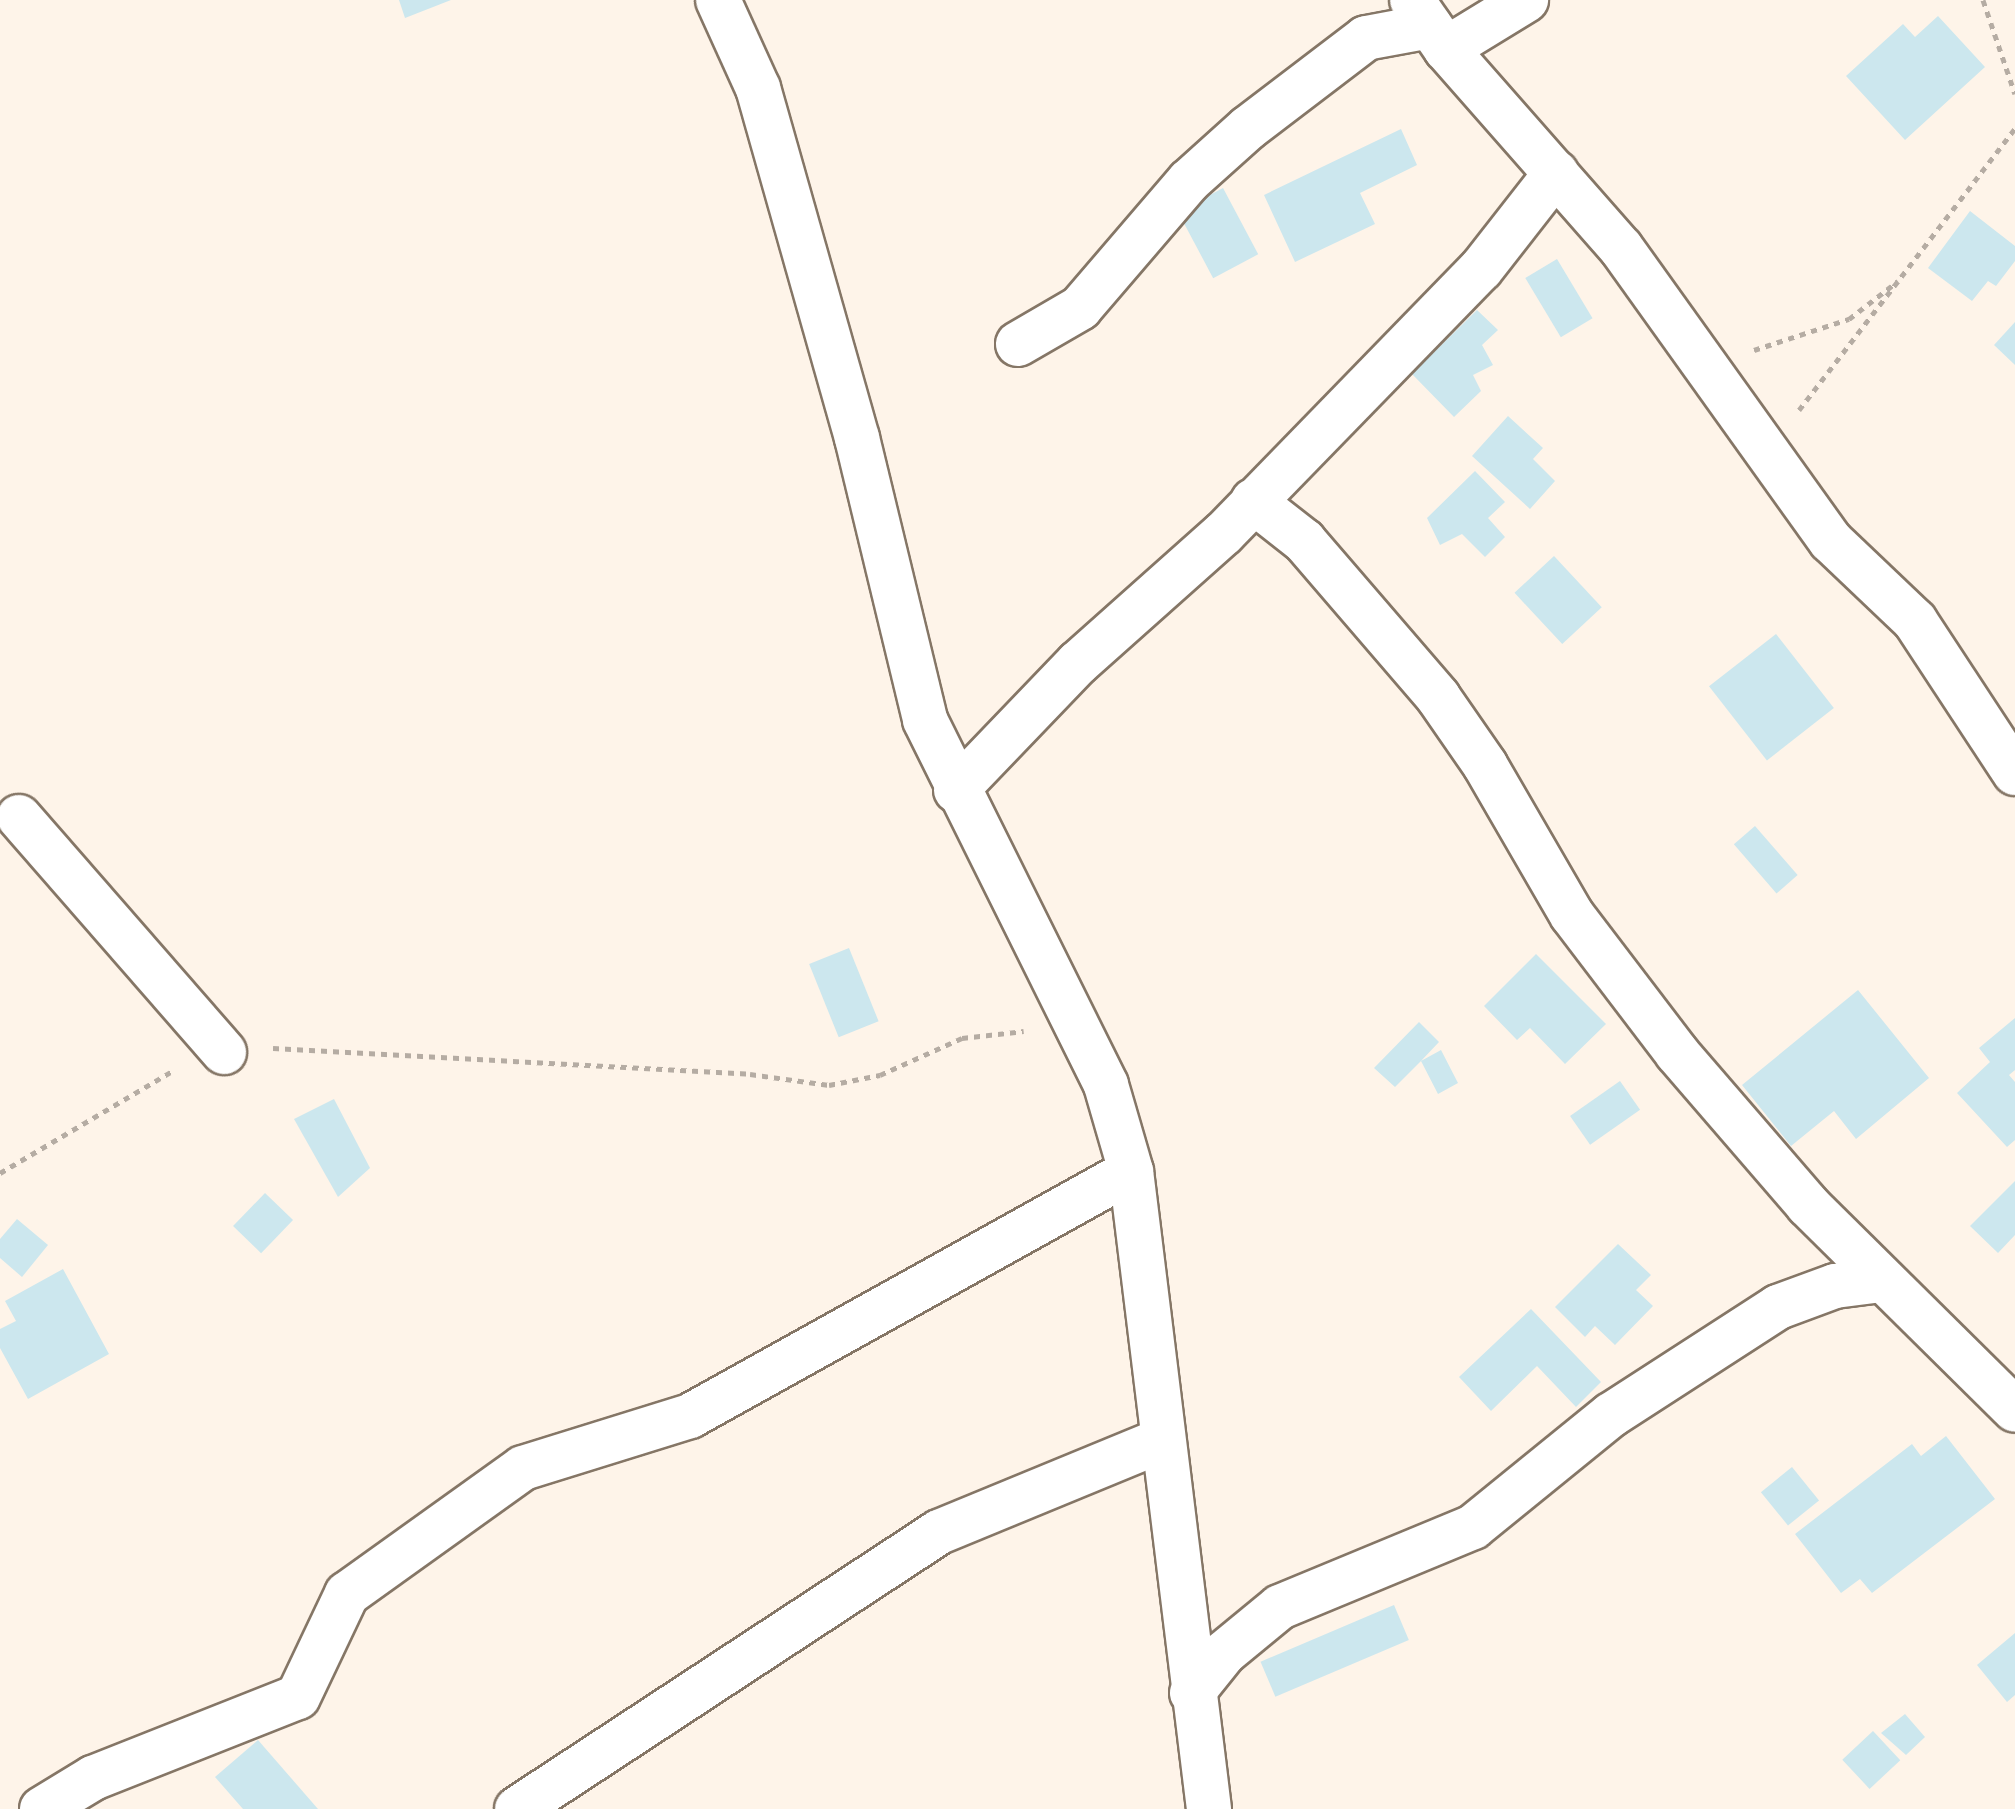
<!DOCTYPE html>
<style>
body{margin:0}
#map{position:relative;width:2015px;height:1809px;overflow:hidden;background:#fef4e9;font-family:Lato,sans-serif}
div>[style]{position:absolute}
.building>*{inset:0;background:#cce7ee;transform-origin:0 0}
.path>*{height:5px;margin-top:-2.5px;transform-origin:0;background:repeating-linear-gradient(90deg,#b5aca3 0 6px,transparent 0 12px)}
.roads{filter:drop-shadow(2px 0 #857666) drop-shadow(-2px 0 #857666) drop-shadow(0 2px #857666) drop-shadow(0 -2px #857666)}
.minor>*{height:44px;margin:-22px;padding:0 22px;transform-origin:22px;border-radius:22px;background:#fff}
span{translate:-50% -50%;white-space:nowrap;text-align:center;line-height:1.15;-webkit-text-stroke:7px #fff;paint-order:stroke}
</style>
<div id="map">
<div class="building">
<i style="clip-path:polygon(399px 0,451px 0,405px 18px)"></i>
<i style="clip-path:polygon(1938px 16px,1985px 67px,1905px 140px,1846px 76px,1903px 24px,1915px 37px)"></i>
<i style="clip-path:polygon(1401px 129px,1417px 165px,1360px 193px,1375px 224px,1295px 262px,1264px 195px)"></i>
<i style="left:1223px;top:188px;width:75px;height:51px;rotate:62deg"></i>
<i style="clip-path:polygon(1970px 211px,2015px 246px,2015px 261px,1996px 286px,1988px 281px,1972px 301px,1928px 268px)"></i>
<i style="left:1557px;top:259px;width:69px;height:37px;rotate:59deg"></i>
<i style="clip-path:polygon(1477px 310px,1498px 330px,1482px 345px,1493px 365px,1473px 375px,1481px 391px,1454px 417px,1412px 374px)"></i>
<i style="clip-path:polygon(2015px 322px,2015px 365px,1994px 345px)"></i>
<i style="clip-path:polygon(1508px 416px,1543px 448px,1533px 459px,1555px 481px,1530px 509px,1472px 456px)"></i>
<i style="clip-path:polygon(1475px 471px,1505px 502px,1488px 518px,1505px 537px,1485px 557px,1462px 534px,1440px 545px,1427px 518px)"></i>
<i style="left:1554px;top:556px;width:70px;height:54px;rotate:47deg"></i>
<i style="left:1776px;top:634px;width:94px;height:85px;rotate:52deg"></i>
<i style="left:1755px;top:826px;width:65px;height:28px;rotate:49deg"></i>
<i style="left:849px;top:948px;width:79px;height:43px;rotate:68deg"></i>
<i style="clip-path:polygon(1536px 954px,1606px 1024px,1565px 1064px,1530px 1028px,1517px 1040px,1484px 1006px)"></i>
<i style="clip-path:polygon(1858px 990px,1929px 1078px,1856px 1139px,1834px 1111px,1791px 1146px,1742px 1085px)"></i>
<i style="clip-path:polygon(2015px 1018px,2015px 1070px,2009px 1075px,2015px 1082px,2015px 1140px,2007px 1147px,1957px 1093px,1990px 1062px,1979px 1048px)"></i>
<i style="clip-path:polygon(1419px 1022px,1439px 1042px,1421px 1061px,1441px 1050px,1458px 1083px,1438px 1094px,1421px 1061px,1395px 1087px,1374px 1068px)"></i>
<i style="left:1620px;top:1081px;width:35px;height:61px;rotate:55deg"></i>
<i style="clip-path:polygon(334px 1099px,370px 1168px,338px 1197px,294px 1119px)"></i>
<i style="clip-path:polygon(2015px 1181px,2015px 1235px,1998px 1253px,1970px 1226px)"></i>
<i style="left:265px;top:1193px;width:39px;height:46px;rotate:44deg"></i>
<i style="clip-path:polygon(17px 1219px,48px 1245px,22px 1277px,0 1258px,0 1239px)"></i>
<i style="clip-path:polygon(1618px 1244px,1651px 1275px,1636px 1290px,1653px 1306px,1615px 1345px,1595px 1326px,1585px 1337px,1555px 1307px)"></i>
<i style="clip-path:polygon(63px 1269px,109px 1354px,28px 1399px,0 1348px,0 1329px,16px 1321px,5px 1301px)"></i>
<i style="clip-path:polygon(1531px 1309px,1601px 1382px,1576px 1407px,1537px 1366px,1491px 1411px,1459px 1377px)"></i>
<i style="clip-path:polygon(1946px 1436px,1995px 1499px,1872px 1593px,1860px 1579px,1841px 1593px,1795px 1534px,1912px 1444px,1921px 1456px)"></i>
<i style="left:1792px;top:1467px;width:43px;height:40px;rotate:51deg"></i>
<i style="left:1394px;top:1605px;width:38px;height:145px;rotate:67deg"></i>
<i style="clip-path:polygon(2015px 1633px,2015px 1695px,2007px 1702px,1977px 1665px)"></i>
<i style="clip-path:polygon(1905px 1714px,1925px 1737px,1906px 1755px,1881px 1733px)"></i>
<i style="left:1873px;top:1731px;width:40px;height:42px;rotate:47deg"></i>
<i style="clip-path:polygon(258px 1740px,318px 1809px,243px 1809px,215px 1777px)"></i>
</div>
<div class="path">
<i style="left:1983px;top:0;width:99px;rotate:71.2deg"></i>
<i style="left:1754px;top:350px;width:100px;rotate:-18.1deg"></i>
<i style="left:1849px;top:319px;width:62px;rotate:-37.8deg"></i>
<i style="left:1799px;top:410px;width:355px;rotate:-52.5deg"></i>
<i style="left:273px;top:1048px;width:478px;rotate:3.1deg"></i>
<i style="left:750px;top:1074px;width:80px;rotate:7.9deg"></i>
<i style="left:829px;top:1085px;width:52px;rotate:-11.1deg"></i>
<i style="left:880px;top:1075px;width:90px;rotate:-24.3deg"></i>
<i style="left:962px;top:1038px;width:62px;rotate:-6.4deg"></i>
<i style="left:0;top:1173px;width:202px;rotate:-30.6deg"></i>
</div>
<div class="roads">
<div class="minor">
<i style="left:718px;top:0;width:97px;rotate:65.6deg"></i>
<i style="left:758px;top:88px;width:364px;rotate:74.2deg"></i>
<i style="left:857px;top:438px;width:290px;rotate:76.4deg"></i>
<i style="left:925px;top:720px;width:407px;rotate:63.6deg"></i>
<i style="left:1106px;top:1085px;width:90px;rotate:73.8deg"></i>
<i style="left:1131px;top:1171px;width:643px;rotate:83.03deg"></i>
<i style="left:1412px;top:0;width:60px;rotate:55.2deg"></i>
<i style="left:1446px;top:49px;width:265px;rotate:48.7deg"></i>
<i style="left:1621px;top:248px;width:360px;rotate:54.4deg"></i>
<i style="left:1831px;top:541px;width:116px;rotate:43.6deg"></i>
<i style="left:1915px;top:621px;width:182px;rotate:56.7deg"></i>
<i style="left:1446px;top:49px;width:94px;rotate:-31.5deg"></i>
<i style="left:1018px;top:344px;width:72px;rotate:-30.1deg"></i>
<i style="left:1080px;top:308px;width:167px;rotate:-49.4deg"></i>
<i style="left:1189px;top:181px;width:79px;rotate:-41.9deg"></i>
<i style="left:1248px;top:128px;width:148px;rotate:-37.3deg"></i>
<i style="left:1366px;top:38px;width:65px;rotate:-10.6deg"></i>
<i style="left:1253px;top:501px;width:65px;rotate:38.1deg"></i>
<i style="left:1304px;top:541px;width:206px;rotate:49.3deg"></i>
<i style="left:1438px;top:697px;width:83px;rotate:55.3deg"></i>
<i style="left:1485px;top:765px;width:173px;rotate:59.9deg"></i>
<i style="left:1572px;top:915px;width:173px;rotate:52.7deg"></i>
<i style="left:1677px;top:1053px;width:201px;rotate:49.2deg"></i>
<i style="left:1808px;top:1205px;width:291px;rotate:44.7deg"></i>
<i style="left:956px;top:790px;width:176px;rotate:-46.2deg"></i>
<i style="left:1078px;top:663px;width:195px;rotate:-41.7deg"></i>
<i style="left:1224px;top:533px;width:368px;rotate:-45.8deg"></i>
<i style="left:1481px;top:269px;width:122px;rotate:-52deg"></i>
<i style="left:19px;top:817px;width:312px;rotate:48.9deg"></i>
<i style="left:1192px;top:1693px;width:51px;rotate:-51.3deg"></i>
<i style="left:1224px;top:1653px;width:72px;rotate:-39.4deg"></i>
<i style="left:1280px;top:1607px;width:209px;rotate:-22.5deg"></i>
<i style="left:1473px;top:1527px;width:178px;rotate:-39.1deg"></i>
<i style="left:1611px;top:1415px;width:199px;rotate:-32.9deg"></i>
<i style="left:1778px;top:1307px;width:61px;rotate:-20.2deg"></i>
<i style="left:1835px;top:1286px;width:47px;rotate:-7.3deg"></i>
<i style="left:42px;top:1809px;width:60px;rotate:-31.3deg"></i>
<i style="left:93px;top:1778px;width:220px;rotate:-21.6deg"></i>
<i style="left:298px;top:1697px;width:114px;rotate:-64.6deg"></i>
<i style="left:347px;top:1594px;width:216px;rotate:-35.6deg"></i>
<i style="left:523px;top:1468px;width:175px;rotate:-17.3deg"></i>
<i style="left:690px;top:1416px;width:504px;rotate:-29.05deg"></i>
<i style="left:517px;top:1809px;width:505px;rotate:-33.28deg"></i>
<i style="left:939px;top:1532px;width:239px;rotate:-22.4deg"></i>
</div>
</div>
</div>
